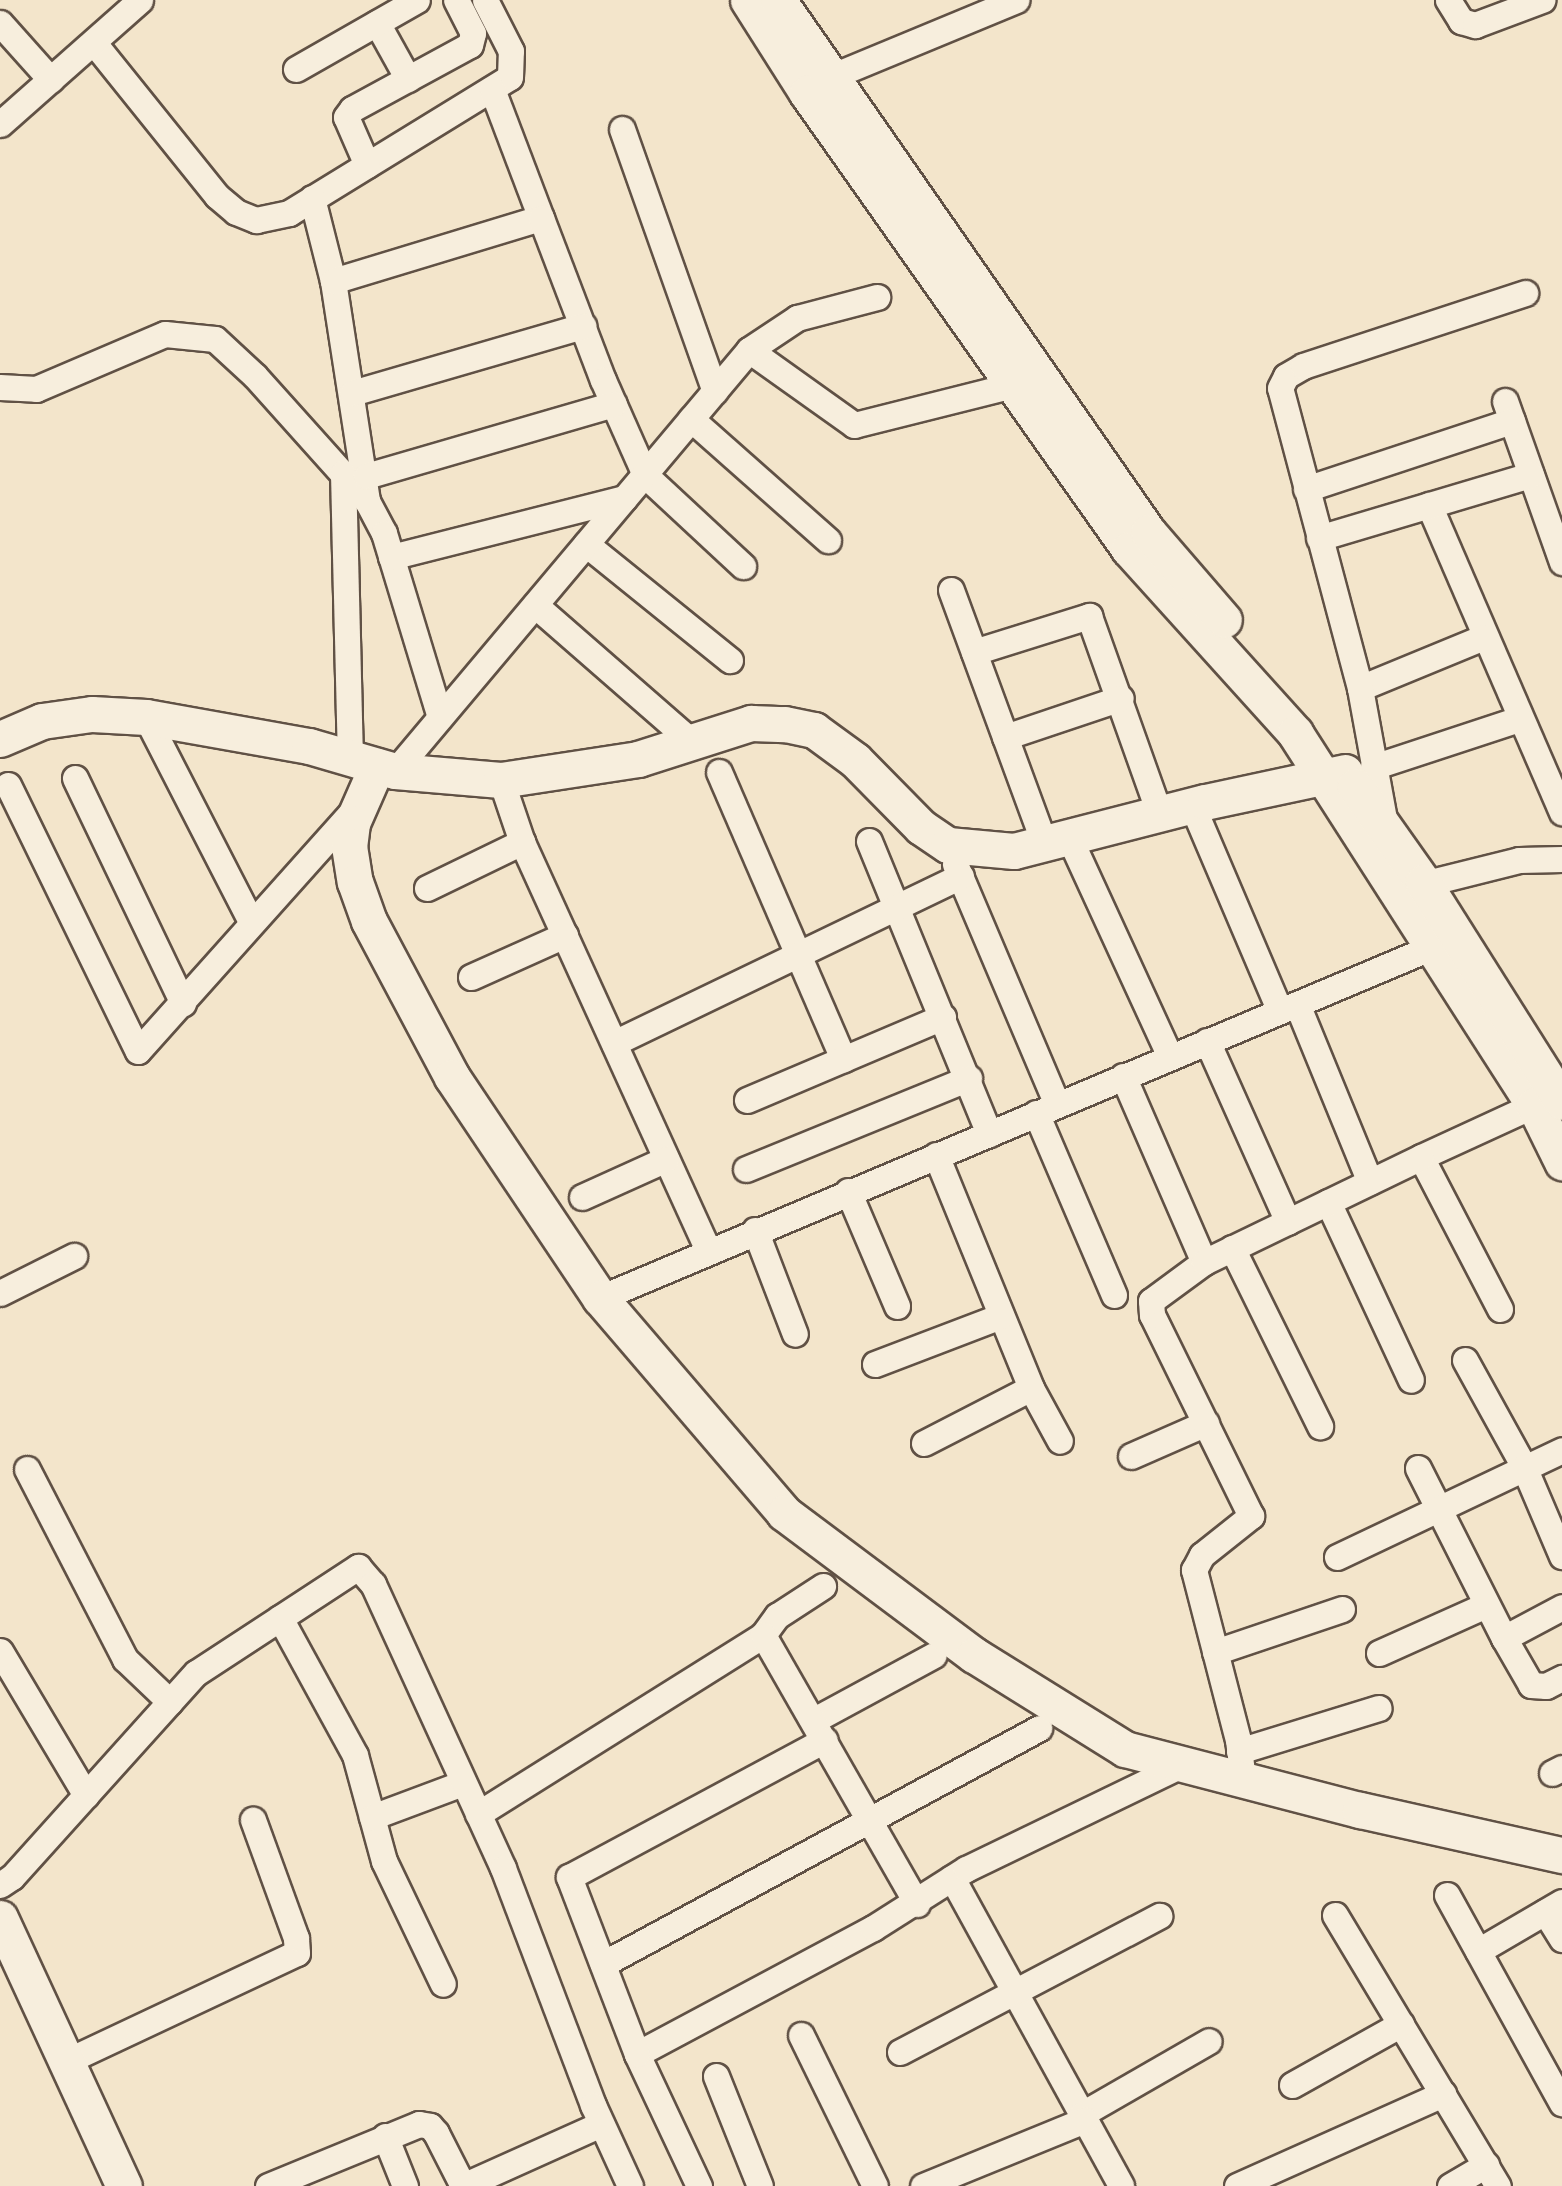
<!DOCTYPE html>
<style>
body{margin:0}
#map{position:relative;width:1562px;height:2186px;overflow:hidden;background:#f3e5cb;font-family:"Sorts Mill Goudy",serif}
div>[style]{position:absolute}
.roads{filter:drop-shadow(2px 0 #605145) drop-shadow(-2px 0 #605145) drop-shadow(0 2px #605145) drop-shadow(0 -2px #605145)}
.street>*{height:25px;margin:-12.5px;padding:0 12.5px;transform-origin:12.5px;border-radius:12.5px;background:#f7eedd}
.secondary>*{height:35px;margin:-17.5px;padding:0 17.5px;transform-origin:17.5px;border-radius:17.5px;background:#f7eedd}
span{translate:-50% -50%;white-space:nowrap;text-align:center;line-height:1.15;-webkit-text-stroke:9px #f7eedd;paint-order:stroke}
</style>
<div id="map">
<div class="roads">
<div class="street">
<i style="left:1448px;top:0;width:25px;rotate:58deg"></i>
<i style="left:1461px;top:21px;width:15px;rotate:16deg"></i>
<i style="left:1475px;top:25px;width:72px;rotate:-20.5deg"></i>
<i style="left:0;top:23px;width:76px;rotate:48.2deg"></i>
<i style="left:377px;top:23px;width:64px;rotate:61deg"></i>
<i style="left:94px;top:43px;width:196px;rotate:51.2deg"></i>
<i style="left:217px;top:196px;width:25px;rotate:40deg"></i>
<i style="left:236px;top:212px;width:22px;rotate:22deg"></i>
<i style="left:256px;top:220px;width:34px;rotate:-12deg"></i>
<i style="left:289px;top:213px;width:259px;rotate:-31.6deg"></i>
<i style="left:510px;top:77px;width:26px;rotate:-88deg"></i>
<i style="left:511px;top:51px;width:57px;rotate:-117deg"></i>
<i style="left:296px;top:69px;width:139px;rotate:-29.7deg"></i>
<i style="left:828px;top:78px;width:204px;rotate:-22.5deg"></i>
<i style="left:492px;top:89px;width:138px;rotate:69.2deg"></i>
<i style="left:0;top:124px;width:187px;rotate:-41.5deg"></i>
<i style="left:622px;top:129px;width:278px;rotate:70.5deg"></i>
<i style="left:367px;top:165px;width:52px;rotate:-113.6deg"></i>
<i style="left:346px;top:117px;width:10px;rotate:-53deg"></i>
<i style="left:352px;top:109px;width:134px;rotate:-28.5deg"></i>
<i style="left:470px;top:45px;width:12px;rotate:-76deg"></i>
<i style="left:473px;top:33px;width:37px;rotate:-117deg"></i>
<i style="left:312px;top:198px;width:86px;rotate:75.8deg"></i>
<i style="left:333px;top:281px;width:223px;rotate:81.2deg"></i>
<i style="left:333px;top:281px;width:217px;rotate:-16.9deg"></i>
<i style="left:541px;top:218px;width:173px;rotate:69.1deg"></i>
<i style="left:603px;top:380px;width:104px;rotate:66.1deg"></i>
<i style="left:645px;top:475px;width:134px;rotate:42.9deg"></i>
<i style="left:749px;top:350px;width:129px;rotate:35.5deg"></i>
<i style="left:854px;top:425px;width:176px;rotate:-14.1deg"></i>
<i style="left:0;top:387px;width:36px;rotate:3deg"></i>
<i style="left:36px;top:389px;width:140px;rotate:-23.1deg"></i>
<i style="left:165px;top:334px;width:50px;rotate:5.7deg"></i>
<i style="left:215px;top:339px;width:54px;rotate:42.8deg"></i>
<i style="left:255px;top:376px;width:168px;rotate:48.1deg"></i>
<i style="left:367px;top:501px;width:36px;rotate:62deg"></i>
<i style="left:384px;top:533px;width:192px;rotate:73.1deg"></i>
<i style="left:352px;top:393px;width:241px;rotate:-16.2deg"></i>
<i style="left:1505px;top:401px;width:171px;rotate:70.5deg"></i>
<i style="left:691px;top:419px;width:183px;rotate:41.5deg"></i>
<i style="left:343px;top:473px;width:285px;rotate:88.6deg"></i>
<i style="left:366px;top:476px;width:258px;rotate:-16.2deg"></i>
<i style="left:1306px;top:489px;width:217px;rotate:-18.3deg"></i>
<i style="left:1429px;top:505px;width:335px;rotate:66.6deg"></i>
<i style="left:1319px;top:538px;width:221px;rotate:-16.6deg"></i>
<i style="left:586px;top:544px;width:185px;rotate:38.9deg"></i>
<i style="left:391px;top:557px;width:241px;rotate:-14.2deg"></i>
<i style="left:951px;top:590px;width:270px;rotate:69.8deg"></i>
<i style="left:535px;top:605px;width:208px;rotate:41.1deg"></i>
<i style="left:974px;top:652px;width:121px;rotate:-17.4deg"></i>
<i style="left:1089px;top:616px;width:209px;rotate:70.4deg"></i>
<i style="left:1360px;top:688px;width:134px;rotate:-22.4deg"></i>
<i style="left:146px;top:717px;width:229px;rotate:62.8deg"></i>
<i style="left:1005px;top:737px;width:122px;rotate:-18.6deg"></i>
<i style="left:1373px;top:767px;width:154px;rotate:-18.2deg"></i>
<i style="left:395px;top:771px;width:550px;rotate:-49.94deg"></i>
<i style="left:749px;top:350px;width:58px;rotate:-33.7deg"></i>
<i style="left:797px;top:318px;width:83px;rotate:-14.7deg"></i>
<i style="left:719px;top:772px;width:313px;rotate:66.6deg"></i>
<i style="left:75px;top:778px;width:250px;rotate:64.4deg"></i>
<i style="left:501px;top:780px;width:65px;rotate:71.3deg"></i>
<i style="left:522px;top:842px;width:448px;rotate:65.5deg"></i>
<i style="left:8px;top:785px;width:296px;rotate:64deg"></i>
<i style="left:138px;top:1051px;width:324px;rotate:-48.2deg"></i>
<i style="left:1192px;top:805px;width:224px;rotate:66.9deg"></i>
<i style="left:1384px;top:819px;width:133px;rotate:-100.4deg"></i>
<i style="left:1360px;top:688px;width:310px;rotate:-104.9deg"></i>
<i style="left:1280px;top:388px;width:13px;rotate:-63deg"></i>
<i style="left:1286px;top:376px;width:20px;rotate:-30deg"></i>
<i style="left:1303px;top:366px;width:234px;rotate:-18.2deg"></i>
<i style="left:1069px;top:837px;width:242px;rotate:65.3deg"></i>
<i style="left:869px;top:841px;width:317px;rotate:67.7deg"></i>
<i style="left:955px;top:864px;width:261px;rotate:67deg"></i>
<i style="left:1411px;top:887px;width:111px;rotate:-14deg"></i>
<i style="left:1519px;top:860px;width:43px;rotate:-1.3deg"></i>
<i style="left:427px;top:888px;width:106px;rotate:-25.8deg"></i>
<i style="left:471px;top:977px;width:103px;rotate:-24.1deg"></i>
<i style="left:1297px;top:1004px;width:192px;rotate:67.7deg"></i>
<i style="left:1207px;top:1041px;width:198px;rotate:65.9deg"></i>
<i style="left:614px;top:1043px;width:385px;rotate:-25.7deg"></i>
<i style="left:1123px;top:1076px;width:203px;rotate:66.5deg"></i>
<i style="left:747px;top:1100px;width:213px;rotate:-23deg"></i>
<i style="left:1036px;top:1113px;width:198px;rotate:66.8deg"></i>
<i style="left:936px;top:1155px;width:252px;rotate:67.8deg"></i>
<i style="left:1031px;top:1388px;width:60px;rotate:61.3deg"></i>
<i style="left:746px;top:1169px;width:241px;rotate:-22.2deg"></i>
<i style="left:848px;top:1191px;width:125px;rotate:66.9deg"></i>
<i style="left:582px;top:1197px;width:92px;rotate:-24.3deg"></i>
<i style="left:1328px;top:1202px;width:196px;rotate:65deg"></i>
<i style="left:755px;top:1230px;width:111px;rotate:69deg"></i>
<i style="left:1232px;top:1248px;width:199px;rotate:63.7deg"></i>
<i style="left:0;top:1293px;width:83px;rotate:-26.6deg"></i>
<i style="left:600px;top:1298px;width:916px;rotate:-22.87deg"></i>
<i style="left:1500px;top:1309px;width:171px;rotate:-117.5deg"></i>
<i style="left:1421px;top:1157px;width:141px;rotate:-24.7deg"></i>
<i style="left:1465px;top:1360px;width:122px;rotate:61.1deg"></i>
<i style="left:1524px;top:1467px;width:97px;rotate:66.9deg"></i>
<i style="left:875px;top:1364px;width:135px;rotate:-20.9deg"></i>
<i style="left:924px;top:1443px;width:120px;rotate:-27.2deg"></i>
<i style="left:1131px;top:1456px;width:82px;rotate:-23.7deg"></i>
<i style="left:1418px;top:1468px;width:191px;rotate:63.2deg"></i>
<i style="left:1504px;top:1638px;width:66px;rotate:-28.1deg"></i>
<i style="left:27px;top:1469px;width:214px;rotate:62.7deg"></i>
<i style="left:125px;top:1659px;width:62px;rotate:43.7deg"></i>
<i style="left:1337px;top:1557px;width:249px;rotate:-25.4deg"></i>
<i style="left:280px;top:1618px;width:156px;rotate:61.3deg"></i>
<i style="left:355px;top:1755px;width:110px;rotate:74.7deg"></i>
<i style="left:384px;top:1861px;width:136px;rotate:64.4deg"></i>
<i style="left:763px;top:1635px;width:24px;rotate:-54deg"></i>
<i style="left:777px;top:1616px;width:55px;rotate:-33.1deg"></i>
<i style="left:1504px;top:1638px;width:54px;rotate:60.1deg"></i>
<i style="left:1531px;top:1685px;width:15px;rotate:4deg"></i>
<i style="left:1546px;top:1686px;width:18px;rotate:-27deg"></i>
<i style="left:0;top:1651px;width:168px;rotate:59.2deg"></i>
<i style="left:1215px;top:1652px;width:134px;rotate:-18.7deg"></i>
<i style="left:1379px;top:1653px;width:117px;rotate:-24.2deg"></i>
<i style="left:814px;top:1720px;width:136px;rotate:-28.4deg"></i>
<i style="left:1239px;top:1751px;width:146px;rotate:-17.1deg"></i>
<i style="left:1552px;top:1773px;width:11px;rotate:-27deg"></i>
<i style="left:1243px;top:1780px;width:40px;rotate:-97.1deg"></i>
<i style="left:1238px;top:1740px;width:176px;rotate:-104.5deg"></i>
<i style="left:1194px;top:1570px;width:17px;rotate:-62deg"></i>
<i style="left:1202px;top:1555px;width:63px;rotate:-38.5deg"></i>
<i style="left:1251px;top:1516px;width:224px;rotate:-116.2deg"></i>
<i style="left:1152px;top:1315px;width:14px;rotate:-94deg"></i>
<i style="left:1151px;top:1301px;width:66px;rotate:-36.3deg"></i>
<i style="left:1204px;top:1262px;width:241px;rotate:-25.8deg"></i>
<i style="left:478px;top:1814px;width:337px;rotate:-32.1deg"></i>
<i style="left:763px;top:1635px;width:310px;rotate:60.2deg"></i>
<i style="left:372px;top:1817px;width:97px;rotate:-20.5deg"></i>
<i style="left:952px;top:1878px;width:351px;rotate:61.2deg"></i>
<i style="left:0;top:1885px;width:14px;rotate:-34deg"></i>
<i style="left:12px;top:1877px;width:275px;rotate:-48deg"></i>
<i style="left:196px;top:1673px;width:194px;rotate:-33.2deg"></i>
<i style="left:358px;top:1567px;width:23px;rotate:49deg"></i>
<i style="left:373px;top:1584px;width:312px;rotate:65.4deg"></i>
<i style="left:503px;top:1868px;width:254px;rotate:69.2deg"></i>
<i style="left:593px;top:2105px;width:89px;rotate:65.4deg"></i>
<i style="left:1447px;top:1895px;width:238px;rotate:61.1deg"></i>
<i style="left:1545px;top:1912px;width:32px;rotate:58deg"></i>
<i style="left:1335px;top:1915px;width:316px;rotate:59deg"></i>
<i style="left:1478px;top:1951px;width:97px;rotate:-30.3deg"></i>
<i style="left:603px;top:1964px;width:496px;rotate:-28.4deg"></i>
<i style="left:801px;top:2035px;width:168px;rotate:63.9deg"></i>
<i style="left:900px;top:2052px;width:293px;rotate:-27.7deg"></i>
<i style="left:637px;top:2054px;width:268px;rotate:-28.1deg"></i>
<i style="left:873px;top:1928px;width:110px;rotate:-32.4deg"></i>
<i style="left:966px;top:1869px;width:241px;rotate:-25.8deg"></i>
<i style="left:67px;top:2061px;width:254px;rotate:-25.2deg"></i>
<i style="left:297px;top:1953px;width:15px;rotate:-94deg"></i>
<i style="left:296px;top:1938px;width:126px;rotate:-110deg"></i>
<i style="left:716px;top:2076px;width:118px;rotate:68.2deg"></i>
<i style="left:1292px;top:2085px;width:125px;rotate:-29.2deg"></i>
<i style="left:1082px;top:2114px;width:146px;rotate:-29.9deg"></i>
<i style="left:385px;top:2136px;width:54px;rotate:68.2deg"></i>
<i style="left:268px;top:2186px;width:163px;rotate:-22.3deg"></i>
<i style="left:419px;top:2124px;width:11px;rotate:10deg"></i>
<i style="left:430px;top:2126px;width:9px;rotate:49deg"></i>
<i style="left:436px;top:2133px;width:59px;rotate:63deg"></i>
<i style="left:463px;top:2186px;width:151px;rotate:-24.2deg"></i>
<i style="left:699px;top:2186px;width:146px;rotate:-115.2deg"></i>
<i style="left:637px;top:2054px;width:190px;rotate:-111deg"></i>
<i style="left:569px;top:1877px;width:290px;rotate:-28.2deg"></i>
<i style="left:923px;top:2186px;width:175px;rotate:-22.2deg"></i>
<i style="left:1237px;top:2186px;width:226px;rotate:-24.1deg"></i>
<i style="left:1450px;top:2186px;width:42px;rotate:-30.3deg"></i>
</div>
<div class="secondary">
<i style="left:748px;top:0;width:110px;rotate:57.6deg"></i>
<i style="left:807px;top:93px;width:558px;rotate:54.77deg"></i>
<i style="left:1129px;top:549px;width:248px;rotate:47.9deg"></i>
<i style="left:1295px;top:733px;width:442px;rotate:57.3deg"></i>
<i style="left:1534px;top:1105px;width:64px;rotate:63.8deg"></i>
<i style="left:778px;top:0;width:648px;rotate:55.18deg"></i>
<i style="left:1148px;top:532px;width:116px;rotate:49.2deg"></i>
<i style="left:0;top:739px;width:46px;rotate:-23.2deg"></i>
<i style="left:42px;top:721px;width:50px;rotate:-8deg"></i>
<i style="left:92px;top:714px;width:54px;rotate:3.2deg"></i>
<i style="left:146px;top:717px;width:166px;rotate:10.1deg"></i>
<i style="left:309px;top:746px;width:90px;rotate:16.2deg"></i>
<i style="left:395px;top:771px;width:106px;rotate:4.9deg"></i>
<i style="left:501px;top:780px;width:139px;rotate:-8.7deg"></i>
<i style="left:638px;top:759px;width:119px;rotate:-17.7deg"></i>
<i style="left:751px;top:723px;width:34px;rotate:2deg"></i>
<i style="left:785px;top:724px;width:30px;rotate:12deg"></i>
<i style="left:814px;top:730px;width:51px;rotate:36.2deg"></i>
<i style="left:855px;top:760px;width:94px;rotate:45.4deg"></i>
<i style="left:921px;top:827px;width:32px;rotate:34deg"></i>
<i style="left:948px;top:845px;width:66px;rotate:5.2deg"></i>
<i style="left:1014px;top:851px;width:197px;rotate:-14.4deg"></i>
<i style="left:1205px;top:802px;width:143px;rotate:-12.1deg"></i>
<i style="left:377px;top:766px;width:62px;rotate:113.7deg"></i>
<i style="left:352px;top:823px;width:23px;rotate:97deg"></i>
<i style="left:349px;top:846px;width:36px;rotate:81deg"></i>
<i style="left:355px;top:882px;width:41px;rotate:70.3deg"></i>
<i style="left:369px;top:921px;width:177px;rotate:62deg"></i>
<i style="left:452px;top:1077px;width:266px;rotate:56.2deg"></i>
<i style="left:600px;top:1298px;width:283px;rotate:49.4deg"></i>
<i style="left:784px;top:1513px;width:237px;rotate:36.8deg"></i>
<i style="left:974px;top:1655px;width:178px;rotate:31.9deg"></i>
<i style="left:1125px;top:1749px;width:243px;rotate:14.6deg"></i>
<i style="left:1360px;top:1810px;width:207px;rotate:12.6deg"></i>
<i style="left:1355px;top:786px;width:118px;rotate:54.7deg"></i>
<i style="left:1423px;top:882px;width:260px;rotate:57.7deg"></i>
<i style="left:0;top:1918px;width:295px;rotate:65.2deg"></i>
</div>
</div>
</div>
